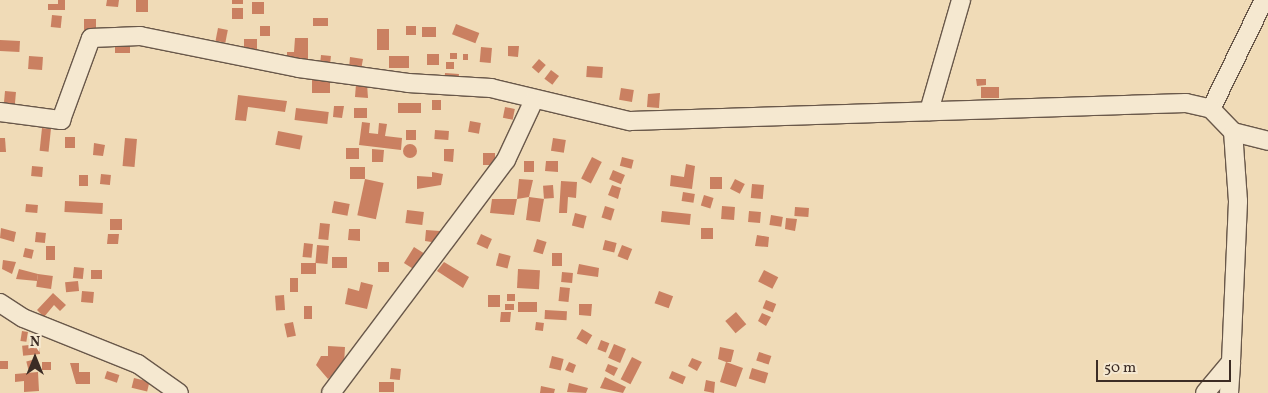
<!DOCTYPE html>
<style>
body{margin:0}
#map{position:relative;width:1268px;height:393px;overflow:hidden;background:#f0dbb7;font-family:Vollkorn,serif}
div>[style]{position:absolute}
.building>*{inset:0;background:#ca8061;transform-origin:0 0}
.round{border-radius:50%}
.roads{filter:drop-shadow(1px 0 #69584a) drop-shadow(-1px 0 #69584a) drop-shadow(0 1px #69584a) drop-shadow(0 -1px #69584a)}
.street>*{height:18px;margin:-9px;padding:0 9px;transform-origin:9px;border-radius:9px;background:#f5e8d0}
span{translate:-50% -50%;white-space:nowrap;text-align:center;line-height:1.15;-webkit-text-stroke:4px #f5e8d0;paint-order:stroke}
.north{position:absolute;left:10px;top:333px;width:50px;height:50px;-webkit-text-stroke:4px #f5e8d0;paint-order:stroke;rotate:0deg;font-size:14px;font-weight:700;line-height:20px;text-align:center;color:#3c2c25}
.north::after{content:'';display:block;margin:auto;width:18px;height:22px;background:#3c2c25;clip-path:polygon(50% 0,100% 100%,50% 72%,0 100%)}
.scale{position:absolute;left:1096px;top:360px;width:135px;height:22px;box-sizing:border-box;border:2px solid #3c2c25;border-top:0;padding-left:6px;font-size:15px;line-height:18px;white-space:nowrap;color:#3c2c25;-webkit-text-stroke:4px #f5e8d0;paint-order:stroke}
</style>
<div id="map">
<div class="building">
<i style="clip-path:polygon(58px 0,65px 0,65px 10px,48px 10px,48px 4px,58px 4px)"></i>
<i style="clip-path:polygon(107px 0,119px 0,118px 7px,106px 6px)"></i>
<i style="left:136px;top:0;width:12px;height:12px"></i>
<i style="left:232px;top:0;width:11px;height:4px"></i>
<i style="left:252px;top:2px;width:12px;height:12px"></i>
<i style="left:232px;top:8px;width:11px;height:11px"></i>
<i style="left:52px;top:15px;width:10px;height:12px;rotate:6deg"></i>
<i style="left:313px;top:18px;width:15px;height:8px"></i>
<i style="left:84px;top:19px;width:12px;height:14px"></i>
<i style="left:456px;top:24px;width:25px;height:11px;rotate:21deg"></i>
<i style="left:260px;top:26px;width:10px;height:10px"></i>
<i style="left:406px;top:26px;width:10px;height:9px"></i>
<i style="left:422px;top:27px;width:14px;height:10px"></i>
<i style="left:218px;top:28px;width:10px;height:13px;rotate:11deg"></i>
<i style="left:377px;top:29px;width:12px;height:21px"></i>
<i style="clip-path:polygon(295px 38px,308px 38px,308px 60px,287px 60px,287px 52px,294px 52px)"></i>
<i style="left:244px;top:39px;width:13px;height:11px"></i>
<i style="left:0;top:40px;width:20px;height:11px;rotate:3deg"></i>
<i style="left:130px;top:45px;width:8px;height:15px;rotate:90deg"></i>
<i style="clip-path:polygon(508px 46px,519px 46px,518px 57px,508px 56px)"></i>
<i style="left:481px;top:47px;width:11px;height:15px;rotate:5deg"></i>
<i style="left:450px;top:53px;width:7px;height:6px"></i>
<i style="left:427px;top:54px;width:12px;height:11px"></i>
<i style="left:463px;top:54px;width:5px;height:6px"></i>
<i style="left:321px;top:55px;width:10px;height:10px;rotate:6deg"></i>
<i style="left:29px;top:56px;width:14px;height:13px;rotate:4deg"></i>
<i style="left:389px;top:56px;width:20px;height:12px"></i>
<i style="clip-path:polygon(350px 57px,363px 59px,361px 70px,349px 69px)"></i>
<i style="left:539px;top:59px;width:9px;height:11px;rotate:41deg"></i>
<i style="left:446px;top:62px;width:8px;height:7px"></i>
<i style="left:587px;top:66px;width:16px;height:11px;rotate:4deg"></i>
<i style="left:551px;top:70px;width:10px;height:11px;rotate:37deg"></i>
<i style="left:445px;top:73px;width:14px;height:8px;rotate:4deg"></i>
<i style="left:312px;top:79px;width:18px;height:14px"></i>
<i style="clip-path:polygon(976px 79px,986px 79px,986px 85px,977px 86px)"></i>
<i style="clip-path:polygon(356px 84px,367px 84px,368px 98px,355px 97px)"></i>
<i style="left:981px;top:87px;width:18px;height:11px"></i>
<i style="left:621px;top:88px;width:13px;height:12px;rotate:9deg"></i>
<i style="left:5px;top:91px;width:11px;height:17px;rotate:5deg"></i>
<i style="clip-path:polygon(660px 93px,659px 108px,647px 107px,648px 94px)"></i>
<i style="clip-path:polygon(238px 95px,287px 101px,285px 112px,248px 107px,246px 121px,235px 120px)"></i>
<i style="left:432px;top:100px;width:9px;height:10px"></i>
<i style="left:398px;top:103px;width:23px;height:10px"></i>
<i style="clip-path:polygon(334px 106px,344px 106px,342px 118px,333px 117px)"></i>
<i style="left:505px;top:107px;width:10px;height:11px;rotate:11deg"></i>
<i style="left:296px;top:108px;width:33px;height:12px;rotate:7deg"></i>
<i style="left:354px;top:108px;width:13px;height:10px"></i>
<i style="left:470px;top:121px;width:11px;height:11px;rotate:10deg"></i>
<i style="clip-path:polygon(362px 122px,370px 123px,369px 133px,378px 134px,379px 123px,387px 124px,385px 136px,402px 138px,401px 150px,359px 145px)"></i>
<i style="left:42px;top:128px;width:9px;height:23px;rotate:6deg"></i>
<i style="left:406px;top:130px;width:10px;height:10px"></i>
<i style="left:435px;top:130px;width:14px;height:9px;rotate:4deg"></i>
<i style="left:278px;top:131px;width:25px;height:14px;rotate:11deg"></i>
<i style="left:65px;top:137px;width:10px;height:11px"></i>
<i style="clip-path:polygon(0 138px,5px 138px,6px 152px,0 152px)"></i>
<i style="left:125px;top:138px;width:12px;height:28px;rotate:5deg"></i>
<i style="left:553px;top:138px;width:13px;height:13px;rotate:9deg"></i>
<i style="clip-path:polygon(94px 143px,105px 145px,103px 156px,93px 155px)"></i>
<i class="round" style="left:403px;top:144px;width:14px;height:14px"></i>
<i style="left:346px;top:148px;width:13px;height:11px"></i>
<i style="clip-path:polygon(372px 149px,384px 150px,383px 162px,372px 162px)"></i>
<i style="clip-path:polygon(444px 149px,454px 149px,453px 162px,444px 161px)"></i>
<i style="left:483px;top:153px;width:12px;height:12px"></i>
<i style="left:592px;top:157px;width:11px;height:24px;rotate:27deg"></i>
<i style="left:622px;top:157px;width:12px;height:9px;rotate:14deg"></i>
<i style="left:524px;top:161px;width:10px;height:11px"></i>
<i style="clip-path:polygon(546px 161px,558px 161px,558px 172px,545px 171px)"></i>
<i style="clip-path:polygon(686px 164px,695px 166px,692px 189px,670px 186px,671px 175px,684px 177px)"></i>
<i style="left:32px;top:166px;width:11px;height:10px;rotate:5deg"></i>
<i style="left:350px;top:167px;width:15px;height:12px"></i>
<i style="left:613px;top:170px;width:13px;height:10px;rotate:23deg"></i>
<i style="clip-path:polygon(432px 172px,443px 174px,441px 185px,417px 189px,417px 176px,432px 177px)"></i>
<i style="left:101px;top:174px;width:10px;height:10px;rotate:6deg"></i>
<i style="left:79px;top:175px;width:9px;height:11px"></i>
<i style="left:710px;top:177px;width:12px;height:12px"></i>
<i style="left:365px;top:179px;width:19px;height:37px;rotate:12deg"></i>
<i style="clip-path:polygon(519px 179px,533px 180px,529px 197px,544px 199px,540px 222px,526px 220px,529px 197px,517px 199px,514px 215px,490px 213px,492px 199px,517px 199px)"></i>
<i style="left:735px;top:179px;width:11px;height:11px;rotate:27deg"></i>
<i style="clip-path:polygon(561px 181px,577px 182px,576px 198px,568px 197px,567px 213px,559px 213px)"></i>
<i style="left:752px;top:184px;width:12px;height:14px;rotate:5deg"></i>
<i style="left:553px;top:185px;width:13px;height:10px;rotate:86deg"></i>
<i style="clip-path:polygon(612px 185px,621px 188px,618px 199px,608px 195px)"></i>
<i style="left:683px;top:192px;width:12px;height:9px;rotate:9deg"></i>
<i style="left:704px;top:195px;width:10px;height:11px;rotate:17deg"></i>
<i style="left:65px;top:201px;width:38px;height:11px;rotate:3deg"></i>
<i style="left:334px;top:201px;width:16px;height:12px;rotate:11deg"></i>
<i style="left:26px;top:204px;width:12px;height:8px;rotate:5deg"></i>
<i style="left:605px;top:206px;width:10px;height:12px;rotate:17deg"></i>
<i style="left:722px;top:206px;width:13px;height:13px;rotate:4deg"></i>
<i style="left:795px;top:207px;width:14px;height:9px;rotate:4deg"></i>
<i style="left:407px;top:210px;width:17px;height:13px;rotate:7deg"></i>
<i style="left:662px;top:211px;width:29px;height:11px;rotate:6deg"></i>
<i style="left:749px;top:211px;width:12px;height:11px;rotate:5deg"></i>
<i style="left:575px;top:213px;width:12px;height:13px;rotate:14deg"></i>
<i style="left:771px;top:215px;width:12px;height:10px;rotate:9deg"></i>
<i style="clip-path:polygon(786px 218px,797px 219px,795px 231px,785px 229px)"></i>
<i style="left:110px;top:219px;width:12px;height:11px"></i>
<i style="left:320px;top:223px;width:10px;height:16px;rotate:6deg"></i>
<i style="clip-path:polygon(1px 228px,16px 232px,14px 242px,0 238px)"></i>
<i style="left:701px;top:228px;width:12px;height:11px"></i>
<i style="clip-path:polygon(349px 229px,360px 229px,360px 241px,348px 240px)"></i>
<i style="clip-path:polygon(426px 230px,440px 231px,438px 243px,425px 241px)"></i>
<i style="left:36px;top:232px;width:10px;height:10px;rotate:6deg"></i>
<i style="clip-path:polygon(108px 234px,119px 234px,118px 244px,107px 244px)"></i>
<i style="left:481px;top:234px;width:12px;height:11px;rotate:24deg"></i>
<i style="clip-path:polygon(757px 235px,769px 237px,768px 247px,755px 246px)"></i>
<i style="left:537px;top:239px;width:10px;height:13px;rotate:17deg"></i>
<i style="left:605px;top:240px;width:12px;height:10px;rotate:14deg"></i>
<i style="left:304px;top:243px;width:9px;height:14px;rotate:6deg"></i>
<i style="left:317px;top:245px;width:12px;height:18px;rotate:5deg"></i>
<i style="left:622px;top:245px;width:11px;height:12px;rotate:22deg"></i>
<i style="left:46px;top:246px;width:9px;height:14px"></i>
<i style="left:414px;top:247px;width:13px;height:19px;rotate:32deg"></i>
<i style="left:25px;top:248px;width:9px;height:9px;rotate:13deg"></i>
<i style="left:499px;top:253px;width:12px;height:13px;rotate:14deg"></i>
<i style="left:552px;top:253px;width:10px;height:13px"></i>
<i style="left:332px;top:257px;width:15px;height:11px"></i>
<i style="clip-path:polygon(3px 260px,16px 262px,12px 274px,2px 269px)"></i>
<i style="left:378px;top:262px;width:11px;height:10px"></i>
<i style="clip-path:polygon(444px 262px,469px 277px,463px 288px,437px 271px)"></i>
<i style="left:301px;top:263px;width:15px;height:11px"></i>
<i style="clip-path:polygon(579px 264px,599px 268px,598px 277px,577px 274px)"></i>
<i style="left:74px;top:267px;width:10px;height:11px;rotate:6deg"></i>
<i style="clip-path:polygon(19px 269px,38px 274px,37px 281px,16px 279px)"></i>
<i style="left:518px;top:269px;width:22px;height:19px;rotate:3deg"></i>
<i style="left:91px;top:270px;width:11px;height:9px"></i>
<i style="left:764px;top:270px;width:16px;height:13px;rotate:27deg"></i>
<i style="left:562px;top:272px;width:11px;height:10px;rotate:5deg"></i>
<i style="left:38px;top:274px;width:15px;height:13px;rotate:8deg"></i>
<i style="left:290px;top:278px;width:8px;height:14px"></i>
<i style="left:78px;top:281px;width:10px;height:13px;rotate:84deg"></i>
<i style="clip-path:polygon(361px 282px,373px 285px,367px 309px,345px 304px,348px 288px,359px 291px)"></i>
<i style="left:560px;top:287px;width:10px;height:14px;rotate:6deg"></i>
<i style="left:82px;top:291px;width:12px;height:11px;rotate:5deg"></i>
<i style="left:659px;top:291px;width:15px;height:13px;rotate:20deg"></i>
<i style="clip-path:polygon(53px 293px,66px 305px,60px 311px,54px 305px,44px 317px,37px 310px)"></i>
<i style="left:507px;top:294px;width:8px;height:7px"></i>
<i style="left:284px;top:295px;width:15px;height:9px;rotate:86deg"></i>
<i style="left:488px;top:295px;width:12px;height:12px"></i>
<i style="left:766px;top:300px;width:11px;height:9px;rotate:22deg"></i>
<i style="left:518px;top:302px;width:19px;height:10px"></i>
<i style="left:505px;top:304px;width:9px;height:6px"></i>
<i style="clip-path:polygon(579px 304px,592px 304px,591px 316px,579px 315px)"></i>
<i style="left:304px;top:306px;width:8px;height:13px"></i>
<i style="left:545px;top:310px;width:22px;height:9px;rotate:3deg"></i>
<i style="clip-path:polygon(501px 312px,511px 312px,510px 322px,500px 322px)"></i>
<i style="left:736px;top:312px;width:16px;height:14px;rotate:50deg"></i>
<i style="clip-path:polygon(762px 313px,771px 317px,766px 326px,758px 321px)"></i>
<i style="left:293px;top:322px;width:14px;height:9px;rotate:78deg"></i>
<i style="left:536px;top:322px;width:8px;height:8px;rotate:7deg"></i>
<i style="left:582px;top:329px;width:12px;height:11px;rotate:31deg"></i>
<i style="left:22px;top:331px;width:6px;height:10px;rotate:9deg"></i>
<i style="left:601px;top:340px;width:9px;height:10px;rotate:21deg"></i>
<i style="left:39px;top:344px;width:10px;height:17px;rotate:84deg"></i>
<i style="left:614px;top:344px;width:13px;height:15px;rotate:23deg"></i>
<i style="clip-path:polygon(328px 346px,345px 347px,344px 365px,328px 379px,316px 365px,321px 356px,328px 356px)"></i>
<i style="clip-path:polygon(720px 347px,734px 350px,731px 362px,726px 362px,743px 368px,736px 387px,720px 382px,726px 362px,718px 359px)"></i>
<i style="left:759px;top:352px;width:13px;height:9px;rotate:18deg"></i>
<i style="left:552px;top:356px;width:12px;height:12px;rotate:14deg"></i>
<i style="left:632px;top:357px;width:11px;height:25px;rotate:27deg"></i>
<i style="clip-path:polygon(692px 358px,702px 362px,697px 371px,688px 366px)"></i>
<i style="left:36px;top:359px;width:8px;height:10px;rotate:76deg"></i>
<i style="left:0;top:361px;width:8px;height:8px"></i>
<i style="left:51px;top:362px;width:8px;height:9px;rotate:90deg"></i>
<i style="clip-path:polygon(569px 362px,576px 365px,573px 373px,565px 370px)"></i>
<i style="clip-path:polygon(70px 363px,79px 363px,79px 372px,90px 372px,90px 384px,76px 384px)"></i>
<i style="clip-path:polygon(608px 364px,618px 368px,614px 376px,605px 371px)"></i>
<i style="left:391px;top:368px;width:10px;height:11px;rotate:6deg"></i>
<i style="left:752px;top:368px;width:17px;height:11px;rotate:17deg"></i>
<i style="left:107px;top:371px;width:13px;height:8px;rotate:18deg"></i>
<i style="left:672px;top:371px;width:15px;height:8px;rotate:23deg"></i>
<i style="clip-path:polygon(38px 372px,39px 391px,24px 392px,24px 381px,15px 382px,15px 374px)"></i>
<i style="clip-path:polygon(605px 377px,626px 387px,623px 393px,600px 388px)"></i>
<i style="left:134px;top:378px;width:16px;height:10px;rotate:14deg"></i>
<i style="clip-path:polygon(706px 380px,715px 382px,714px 393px,704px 391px)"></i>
<i style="left:379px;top:382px;width:15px;height:10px"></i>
<i style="clip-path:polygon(569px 383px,588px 388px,586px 393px,567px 392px)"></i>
<i style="clip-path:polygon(541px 386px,555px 389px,554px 393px,540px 393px)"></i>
</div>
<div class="roads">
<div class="street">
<i style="left:1211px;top:109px;width:121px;rotate:-64.1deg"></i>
<i style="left:929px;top:111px;width:116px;rotate:-73.9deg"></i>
<i style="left:0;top:112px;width:62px;rotate:7.5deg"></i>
<i style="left:61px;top:120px;width:87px;rotate:-69.9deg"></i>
<i style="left:91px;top:38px;width:49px;rotate:-2.3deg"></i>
<i style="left:140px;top:36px;width:162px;rotate:11.4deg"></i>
<i style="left:299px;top:68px;width:110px;rotate:7.8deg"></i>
<i style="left:408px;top:83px;width:83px;rotate:3.4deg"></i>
<i style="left:491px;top:88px;width:143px;rotate:13.4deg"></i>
<i style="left:630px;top:121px;width:556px;rotate:-1.85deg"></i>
<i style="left:1186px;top:103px;width:26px;rotate:13deg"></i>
<i style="left:1211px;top:109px;width:32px;rotate:46deg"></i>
<i style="left:1233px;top:132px;width:36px;rotate:14deg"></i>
<i style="left:0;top:303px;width:27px;rotate:33deg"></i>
<i style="left:23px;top:318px;width:124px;rotate:21.8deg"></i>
<i style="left:138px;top:364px;width:50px;rotate:35.3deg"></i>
<i style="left:331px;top:393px;width:291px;rotate:-53.1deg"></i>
<i style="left:506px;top:160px;width:66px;rotate:-65deg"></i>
<i style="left:1205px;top:393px;width:40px;rotate:-50deg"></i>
<i style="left:1231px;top:362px;width:161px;rotate:-87.5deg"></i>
<i style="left:1238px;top:201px;width:69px;rotate:-94.1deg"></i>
<i style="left:1229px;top:393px;width:31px;rotate:-86deg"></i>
</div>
</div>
<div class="north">N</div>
<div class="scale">50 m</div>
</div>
